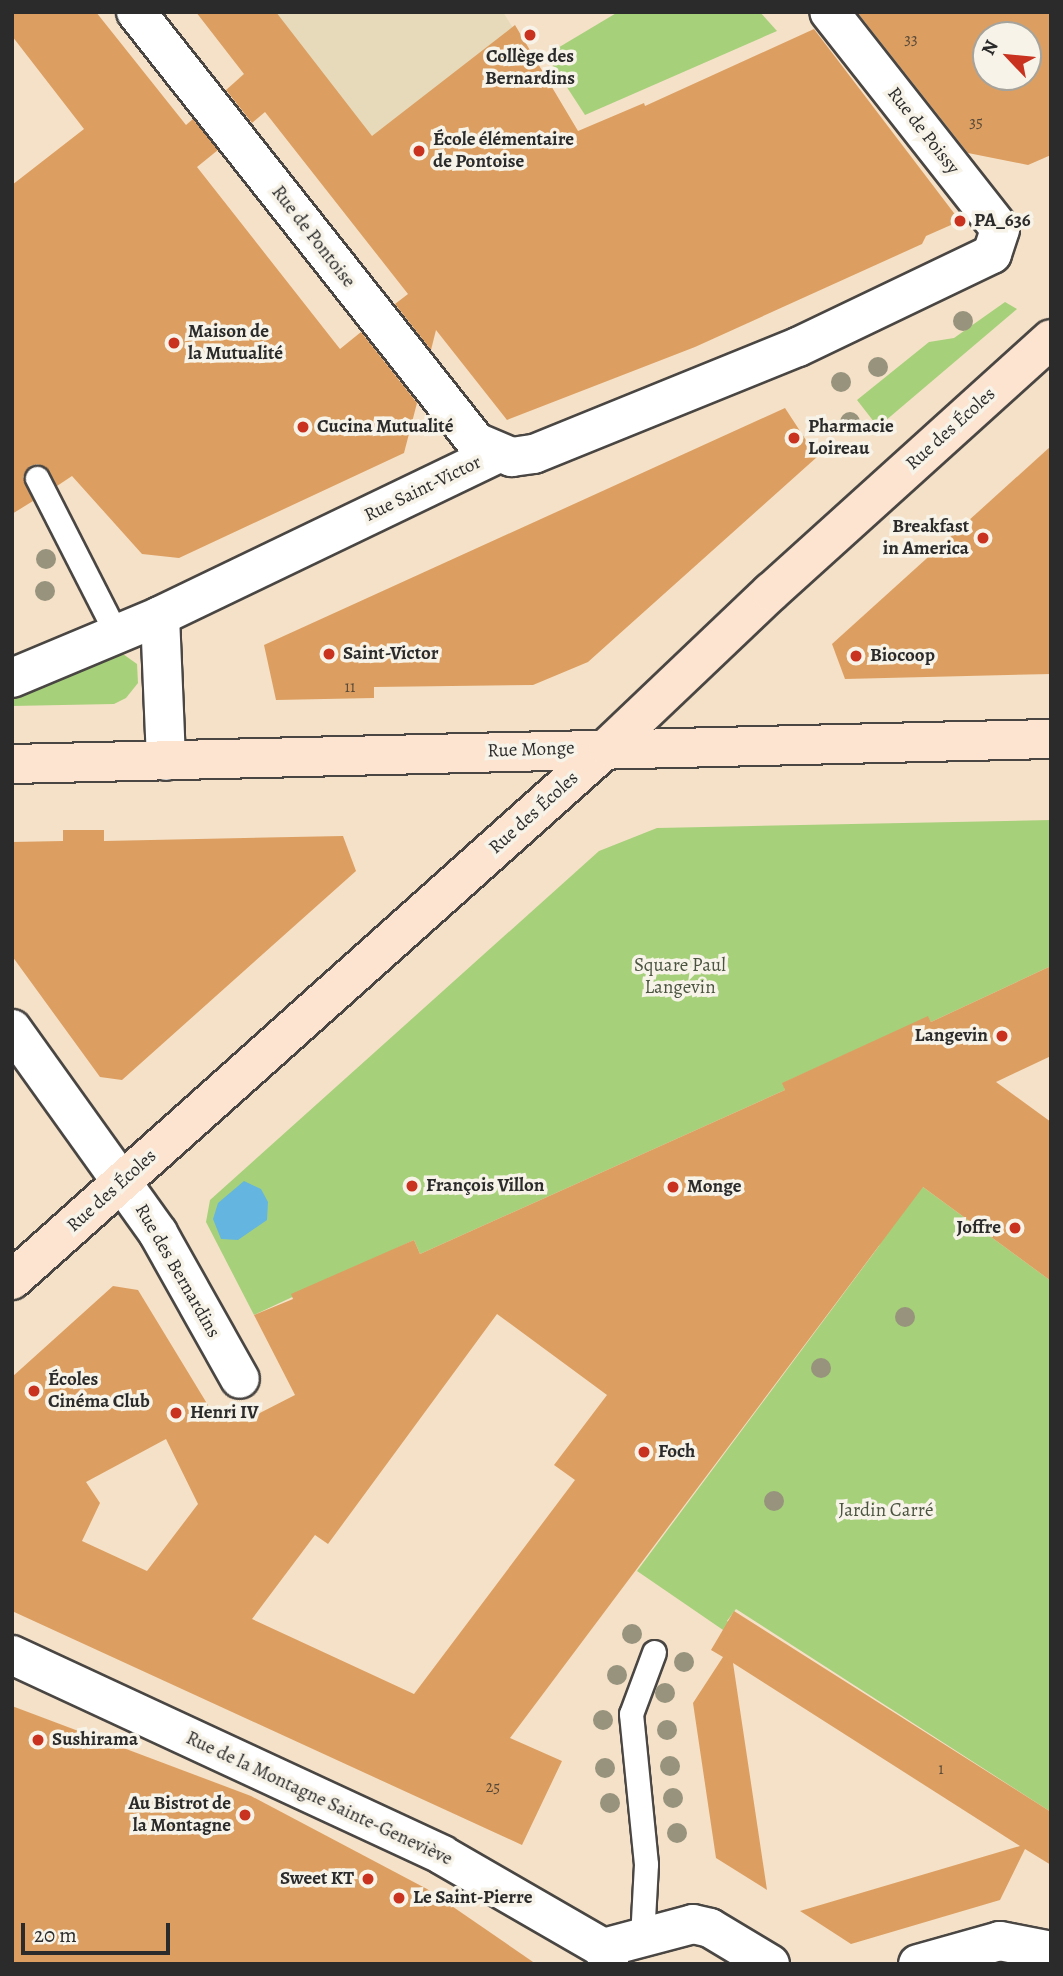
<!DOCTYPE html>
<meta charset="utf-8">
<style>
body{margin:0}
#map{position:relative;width:1063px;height:1976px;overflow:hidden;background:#f5e1c8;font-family:Alegreya,serif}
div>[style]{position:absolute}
.built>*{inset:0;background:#e7daba}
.green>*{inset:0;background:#a7d07b}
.water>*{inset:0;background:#64b5df}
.building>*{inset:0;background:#dc9f61}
.roads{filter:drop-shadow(2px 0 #494643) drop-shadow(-2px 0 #494643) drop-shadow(0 2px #494643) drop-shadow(0 -2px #494643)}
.lane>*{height:23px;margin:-11.5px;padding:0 11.5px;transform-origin:11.5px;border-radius:11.5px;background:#fff}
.street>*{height:38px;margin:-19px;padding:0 19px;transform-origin:19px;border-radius:19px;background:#fff}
.secondary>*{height:38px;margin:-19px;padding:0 19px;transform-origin:19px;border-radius:19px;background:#fde4d0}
.trees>*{width:20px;height:20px;margin:-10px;border-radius:50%;background:#97937d}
.dots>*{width:19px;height:19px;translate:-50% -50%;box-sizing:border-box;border:4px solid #f7f3e8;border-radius:50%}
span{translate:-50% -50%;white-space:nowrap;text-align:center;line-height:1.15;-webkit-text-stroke:7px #f7f3e8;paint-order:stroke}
.number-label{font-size:16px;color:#574838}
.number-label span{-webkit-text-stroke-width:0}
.poi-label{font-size:19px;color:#2b2b2b;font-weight:700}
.left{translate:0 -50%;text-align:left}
.right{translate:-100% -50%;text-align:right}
.street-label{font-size:19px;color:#2b2b2b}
.park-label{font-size:19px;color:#4a543f}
.frame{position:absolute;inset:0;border:14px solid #2b2b2b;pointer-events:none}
.north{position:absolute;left:972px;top:21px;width:70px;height:70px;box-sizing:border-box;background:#f7f3e8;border:2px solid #a5a39c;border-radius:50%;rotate:296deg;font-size:19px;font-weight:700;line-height:28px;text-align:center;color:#2b2b2b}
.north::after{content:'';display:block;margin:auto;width:24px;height:32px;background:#c8321e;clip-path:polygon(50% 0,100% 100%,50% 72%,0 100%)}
.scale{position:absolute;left:21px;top:1923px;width:149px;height:32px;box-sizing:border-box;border:4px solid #2b2b2b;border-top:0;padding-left:9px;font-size:21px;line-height:24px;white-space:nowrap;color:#2b2b2b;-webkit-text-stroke:5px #f7f3e8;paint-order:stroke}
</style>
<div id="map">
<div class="built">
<i style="clip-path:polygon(196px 12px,503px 12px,578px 131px,506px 171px,379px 257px,239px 78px,244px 73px)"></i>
</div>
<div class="green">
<i style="clip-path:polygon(618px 12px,760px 12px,777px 31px,585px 115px,546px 55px)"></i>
<i style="clip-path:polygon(1005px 302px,1017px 309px,878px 427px,857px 400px,929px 342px,954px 338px)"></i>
<i style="clip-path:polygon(116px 649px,137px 664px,138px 683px,126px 698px,114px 704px,12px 706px,12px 692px)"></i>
<i style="clip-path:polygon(1051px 820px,1051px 966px,931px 1022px,928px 1017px,783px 1083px,785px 1090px,420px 1254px,414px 1240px,254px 1315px,206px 1222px,210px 1200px,599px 851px,657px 828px)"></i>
<i style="clip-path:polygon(908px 1176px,1051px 1281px,1051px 1812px,736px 1609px,727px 1621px,731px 1624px,726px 1632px,637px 1571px,879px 1246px)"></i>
</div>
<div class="water">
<i style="clip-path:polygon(244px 1181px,261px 1189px,268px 1202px,267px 1220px,238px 1240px,221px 1239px,213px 1219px,218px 1203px)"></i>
</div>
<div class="building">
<i style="clip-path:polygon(12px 12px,96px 12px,186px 125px,193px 119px,218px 150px,197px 167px,340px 349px,361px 332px,417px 403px,404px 453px,179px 558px,142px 554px,72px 476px,57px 486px,49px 471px,38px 464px,30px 466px,23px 477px,33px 501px,12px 514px,12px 185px,84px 129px,12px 36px)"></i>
<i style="clip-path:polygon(196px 12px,276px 12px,372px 136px,515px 25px,578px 131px,644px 103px,645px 106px,814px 29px,960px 221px,926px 236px,922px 244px,695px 347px,507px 420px,436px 330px,431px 350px,395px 304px,408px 294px,265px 112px,252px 123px,226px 90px,244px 74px)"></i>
<i style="clip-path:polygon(evenodd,857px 12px,1051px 12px,1051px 155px,1028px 165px,968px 153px,857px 12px,986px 35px,1028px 35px,1028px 77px,986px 77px,986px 35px)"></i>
<i style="clip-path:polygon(785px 408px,817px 457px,588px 662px,533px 685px,374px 687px,374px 698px,276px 700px,264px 645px)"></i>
<i style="clip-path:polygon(1051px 446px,1051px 674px,845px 679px,832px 644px)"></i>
<i style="clip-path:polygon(63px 830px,104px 830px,104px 841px,343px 836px,356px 871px,122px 1080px,100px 1077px,12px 956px,12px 842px,63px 841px)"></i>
<i style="clip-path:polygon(evenodd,1051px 966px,1051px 1056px,996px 1082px,1051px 1122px,1051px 1281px,923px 1187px,510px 1738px,562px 1761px,522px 1845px,12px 1611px,12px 1377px,113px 1286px,138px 1290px,217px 1420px,248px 1419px,295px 1395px,254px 1315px,293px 1299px,291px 1294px,414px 1240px,420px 1254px,785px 1090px,782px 1083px,928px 1016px,931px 1022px,1051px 966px,497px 1314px,607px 1395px,554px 1465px,575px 1480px,414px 1694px,252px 1619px,315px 1535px,328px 1544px,497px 1314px,1051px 966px,166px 1439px,198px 1504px,147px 1571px,82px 1541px,100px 1503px,86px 1482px,166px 1439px)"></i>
<i style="clip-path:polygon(734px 1611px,1051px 1812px,1051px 1865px,1025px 1849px,1000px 1900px,851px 1944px,800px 1911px,1020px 1846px,733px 1663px,767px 1890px,716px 1858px,693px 1703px,723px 1657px,711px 1650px)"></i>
<i style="clip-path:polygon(12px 1706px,251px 1796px,427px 1889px,536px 1964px,12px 1964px)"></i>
</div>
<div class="roads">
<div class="lane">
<i style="left:37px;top:478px;width:176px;rotate:63deg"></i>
<i style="left:642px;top:1938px;width:74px;rotate:-86.9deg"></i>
<i style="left:646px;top:1864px;width:151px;rotate:-95.7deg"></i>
<i style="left:631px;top:1714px;width:66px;rotate:-69.6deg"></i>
</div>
<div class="street">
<i style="left:136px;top:12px;width:548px;rotate:51.67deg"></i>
<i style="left:476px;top:442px;width:39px;rotate:23deg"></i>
<i style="left:512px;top:457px;width:22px;rotate:-8deg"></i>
<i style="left:534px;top:454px;width:285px;rotate:-22.1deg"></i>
<i style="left:798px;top:347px;width:215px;rotate:-25.6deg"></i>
<i style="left:992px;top:254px;width:26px;rotate:-72deg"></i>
<i style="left:1000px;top:229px;width:276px;rotate:-128.2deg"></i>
<i style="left:160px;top:616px;width:145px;rotate:87.6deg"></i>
<i style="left:12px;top:678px;width:160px;rotate:-22.7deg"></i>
<i style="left:160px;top:616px;width:374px;rotate:-25.7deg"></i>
<i style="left:12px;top:1029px;width:251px;rotate:54.4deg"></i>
<i style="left:158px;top:1233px;width:167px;rotate:60.7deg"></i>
<i style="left:12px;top:1655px;width:474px;rotate:24.9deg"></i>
<i style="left:442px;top:1855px;width:186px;rotate:30deg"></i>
<i style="left:603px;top:1948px;width:17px;rotate:69deg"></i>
<i style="left:603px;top:1948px;width:93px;rotate:-14.9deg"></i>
<i style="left:693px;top:1924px;width:17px;rotate:13deg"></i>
<i style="left:710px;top:1928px;width:70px;rotate:31deg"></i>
<i style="left:918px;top:1964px;width:85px;rotate:-15.7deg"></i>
<i style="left:1000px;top:1941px;width:52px;rotate:11.1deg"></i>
</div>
<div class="secondary">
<i style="left:12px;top:764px;width:1039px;rotate:-1.38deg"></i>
<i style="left:12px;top:1280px;width:800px;rotate:-41.81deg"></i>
<i style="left:608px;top:747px;width:225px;rotate:-43.6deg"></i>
<i style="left:771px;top:592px;width:377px;rotate:-42.1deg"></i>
</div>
</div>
<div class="trees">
<i style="left:963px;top:321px"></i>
<i style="left:878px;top:367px"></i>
<i style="left:841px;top:382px"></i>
<i style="left:850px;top:422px"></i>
<i style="left:46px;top:559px"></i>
<i style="left:45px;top:591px"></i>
<i style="left:905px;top:1317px"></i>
<i style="left:821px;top:1368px"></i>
<i style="left:774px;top:1501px"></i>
<i style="left:632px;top:1634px"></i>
<i style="left:684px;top:1662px"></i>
<i style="left:617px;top:1675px"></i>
<i style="left:665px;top:1693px"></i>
<i style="left:603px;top:1720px"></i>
<i style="left:667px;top:1730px"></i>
<i style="left:670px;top:1766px"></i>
<i style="left:605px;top:1768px"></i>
<i style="left:673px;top:1798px"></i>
<i style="left:610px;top:1803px"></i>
<i style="left:677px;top:1833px"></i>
</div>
<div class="dots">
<i style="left:530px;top:35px;background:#c8321e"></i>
<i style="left:419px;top:151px;background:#c8321e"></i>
<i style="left:960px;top:221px;background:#c8321e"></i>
<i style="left:174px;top:343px;background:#c8321e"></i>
<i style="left:303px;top:427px;background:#c8321e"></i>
<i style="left:794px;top:438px;background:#c8321e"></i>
<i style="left:983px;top:538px;background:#c8321e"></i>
<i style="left:329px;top:654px;background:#c8321e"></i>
<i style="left:856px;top:656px;background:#c8321e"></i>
<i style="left:1002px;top:1036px;background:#c8321e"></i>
<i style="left:412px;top:1186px;background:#c8321e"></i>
<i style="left:673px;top:1187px;background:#c8321e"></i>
<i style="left:1015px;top:1228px;background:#c8321e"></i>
<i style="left:34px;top:1391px;background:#c8321e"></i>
<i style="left:176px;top:1413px;background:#c8321e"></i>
<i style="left:644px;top:1452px;background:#c8321e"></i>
<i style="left:38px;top:1740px;background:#c8321e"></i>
<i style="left:245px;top:1815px;background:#c8321e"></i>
<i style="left:368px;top:1879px;background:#c8321e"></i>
<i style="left:399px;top:1898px;background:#c8321e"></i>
</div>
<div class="number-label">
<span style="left:911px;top:39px">33</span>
<span style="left:976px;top:122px">35</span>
<span style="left:350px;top:687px">11</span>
<span style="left:941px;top:1769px">1</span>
<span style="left:493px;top:1787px">25</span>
</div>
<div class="poi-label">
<span style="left:530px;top:68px">Collège des<br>Bernardins</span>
<span class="left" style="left:433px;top:151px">École élémentaire<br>de Pontoise</span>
<span class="left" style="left:974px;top:221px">PA_636</span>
<span class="left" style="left:188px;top:343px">Maison de<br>la Mutualité</span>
<span class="left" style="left:317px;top:427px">Cucina Mutualité</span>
<span class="left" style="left:808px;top:438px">Pharmacie<br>Loireau</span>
<span class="right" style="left:969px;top:538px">Breakfast<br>in America</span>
<span class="left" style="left:343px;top:654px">Saint-Victor</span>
<span class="left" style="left:870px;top:656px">Biocoop</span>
<span class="right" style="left:988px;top:1036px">Langevin</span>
<span class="left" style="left:426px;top:1186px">François Villon</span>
<span class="left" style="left:687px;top:1187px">Monge</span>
<span class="right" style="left:1001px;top:1228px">Joffre</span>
<span class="left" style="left:48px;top:1391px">Écoles<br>Cinéma Club</span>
<span class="left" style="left:190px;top:1413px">Henri IV</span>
<span class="left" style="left:658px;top:1452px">Foch</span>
<span class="left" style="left:52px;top:1740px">Sushirama</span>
<span class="right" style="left:231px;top:1815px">Au Bistrot de<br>la Montagne</span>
<span class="right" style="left:354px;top:1879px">Sweet KT</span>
<span class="left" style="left:413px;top:1898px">Le Saint-Pierre</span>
</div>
<div class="street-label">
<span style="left:923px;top:131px;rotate:52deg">Rue de Poissy</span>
<span style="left:313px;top:237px;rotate:52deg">Rue de Pontoise</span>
<span style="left:951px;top:429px;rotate:-42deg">Rue des Écoles</span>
<span style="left:423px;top:489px;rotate:-26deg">Rue Saint-Victor</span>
<span style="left:531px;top:750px;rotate:-2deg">Rue Monge</span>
<span style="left:534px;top:813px;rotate:-42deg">Rue des Écoles</span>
<span style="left:112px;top:1191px;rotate:-42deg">Rue des Écoles</span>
<span style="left:177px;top:1271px;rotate:60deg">Rue des Bernardins</span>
<span style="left:319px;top:1799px;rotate:25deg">Rue de la Montagne Sainte-Geneviève</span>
</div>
<div class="park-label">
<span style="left:680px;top:977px">Square Paul<br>Langevin</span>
<span style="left:886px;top:1511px">Jardin Carré</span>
</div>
<div class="frame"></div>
<div class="north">N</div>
<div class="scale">20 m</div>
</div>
